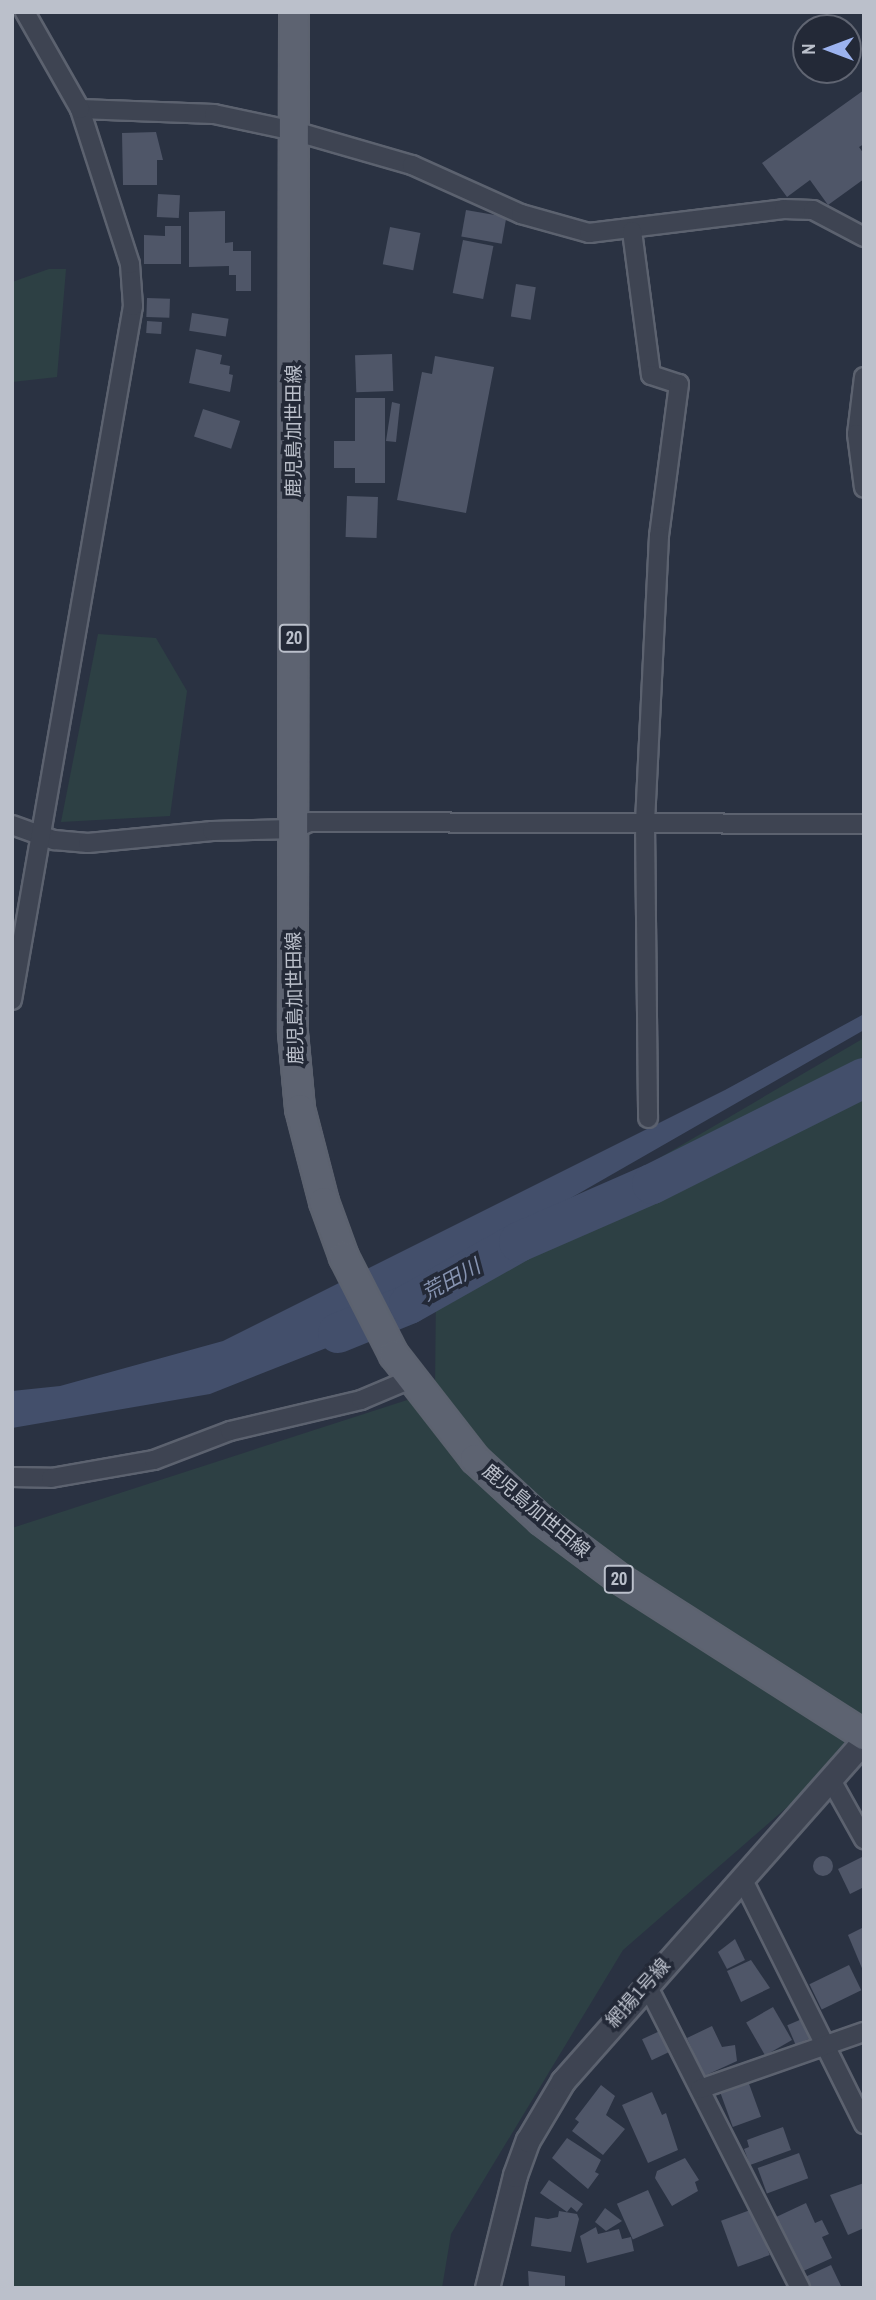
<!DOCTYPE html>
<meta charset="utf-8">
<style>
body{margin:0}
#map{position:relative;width:876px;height:2300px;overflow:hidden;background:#2a3242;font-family:"Archivo Narrow","Noto Sans JP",sans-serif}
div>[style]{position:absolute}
.green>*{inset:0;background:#2d4044}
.water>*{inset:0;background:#434f6b}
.river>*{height:40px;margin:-20px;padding:0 20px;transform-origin:20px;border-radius:20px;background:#434f6b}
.building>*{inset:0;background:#4f5668;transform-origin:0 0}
.round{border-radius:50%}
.roads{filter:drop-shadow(2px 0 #5c626f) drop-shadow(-2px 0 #5c626f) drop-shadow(0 2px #5c626f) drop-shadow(0 -2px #5c626f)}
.minor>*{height:18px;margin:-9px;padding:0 9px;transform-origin:9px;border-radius:9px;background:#3e4452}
.tertiary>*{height:23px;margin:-11.5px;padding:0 11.5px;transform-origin:11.5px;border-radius:11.5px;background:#3e4452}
.primary>*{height:28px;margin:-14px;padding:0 14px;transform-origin:14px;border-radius:14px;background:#5d6371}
span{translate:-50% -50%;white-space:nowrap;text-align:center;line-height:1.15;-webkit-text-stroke:7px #232937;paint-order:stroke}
.shield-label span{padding:2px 5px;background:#232937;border:2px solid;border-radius:5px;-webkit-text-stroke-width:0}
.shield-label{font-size:18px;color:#bbc0cb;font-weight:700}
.street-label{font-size:19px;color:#bbc0cb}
.water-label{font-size:21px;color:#8693b0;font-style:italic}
.frame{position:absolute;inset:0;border:14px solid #bbc0cb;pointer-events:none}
.north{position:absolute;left:792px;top:14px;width:70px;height:70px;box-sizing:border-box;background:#232937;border:2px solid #606572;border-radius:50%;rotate:270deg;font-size:19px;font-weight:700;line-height:28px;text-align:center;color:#bbc0cb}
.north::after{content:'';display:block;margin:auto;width:24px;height:32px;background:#9cb3ef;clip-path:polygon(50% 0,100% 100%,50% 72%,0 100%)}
</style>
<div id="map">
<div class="green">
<i style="clip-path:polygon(49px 269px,66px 269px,57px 377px,12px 382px,12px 282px)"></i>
<i style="clip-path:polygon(98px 634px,156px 638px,187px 691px,170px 816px,61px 822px)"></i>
<i style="clip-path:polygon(864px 1038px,864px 1740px,623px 1950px,451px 2234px,442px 2288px,12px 2288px,12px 1528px,435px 1391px,436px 1289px)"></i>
</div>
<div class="water">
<i style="clip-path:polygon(864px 1014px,864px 1030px,452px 1266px,334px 1345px,210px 1394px,12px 1428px,12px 1391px,60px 1386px,223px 1341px,725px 1090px)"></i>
</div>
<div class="river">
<i style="left:338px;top:1333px;width:77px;rotate:-22.2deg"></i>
<i style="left:409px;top:1304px;width:126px;rotate:-29.4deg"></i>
<i style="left:519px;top:1242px;width:145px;rotate:-23.6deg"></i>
<i style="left:652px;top:1184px;width:237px;rotate:-26.6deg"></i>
</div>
<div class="building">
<i style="clip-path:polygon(864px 90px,864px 144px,859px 147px,864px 154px,864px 179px,828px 205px,810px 180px,787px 197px,762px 163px)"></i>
<i style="clip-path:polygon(156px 132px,163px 160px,157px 160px,157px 185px,123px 185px,122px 133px)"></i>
<i style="left:158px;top:194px;width:22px;height:23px;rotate:3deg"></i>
<i style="left:466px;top:210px;width:41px;height:27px;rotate:10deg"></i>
<i style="clip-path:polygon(225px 211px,225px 243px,233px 242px,233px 251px,251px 251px,251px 291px,236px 291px,236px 275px,229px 275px,229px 266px,189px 267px,189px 212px)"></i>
<i style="clip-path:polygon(165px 226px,181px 226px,181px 264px,144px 264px,144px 235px,165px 236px)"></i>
<i style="left:390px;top:227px;width:31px;height:38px;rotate:11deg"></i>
<i style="left:463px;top:240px;width:31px;height:54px;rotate:11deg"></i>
<i style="left:516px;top:284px;width:20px;height:33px;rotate:9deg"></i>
<i style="left:147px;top:298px;width:23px;height:19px;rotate:2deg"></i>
<i style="left:192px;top:313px;width:37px;height:18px;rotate:9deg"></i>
<i style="left:147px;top:321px;width:15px;height:12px;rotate:4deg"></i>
<i style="clip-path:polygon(196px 349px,222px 355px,220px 364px,230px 366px,229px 374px,233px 375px,230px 392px,189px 383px)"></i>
<i style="left:392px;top:354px;width:37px;height:37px;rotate:88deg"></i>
<i style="clip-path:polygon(435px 356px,494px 367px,466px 513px,397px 500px,422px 372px,432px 374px)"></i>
<i style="clip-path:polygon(355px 398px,385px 398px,385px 483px,355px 483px,355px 468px,334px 468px,334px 441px,355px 441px)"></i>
<i style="clip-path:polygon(392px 402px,400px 404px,396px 442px,386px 441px)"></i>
<i style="left:203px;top:409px;width:39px;height:29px;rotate:18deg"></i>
<i style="left:347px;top:496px;width:31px;height:41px;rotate:2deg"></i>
<i style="clip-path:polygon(864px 1856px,864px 1887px,850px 1894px,838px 1869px)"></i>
<i class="round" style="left:813px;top:1856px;width:20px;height:20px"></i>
<i style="clip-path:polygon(864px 1927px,864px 1973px,848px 1935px)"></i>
<i style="clip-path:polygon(735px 1939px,745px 1960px,727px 1969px,718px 1952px)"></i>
<i style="clip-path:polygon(751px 1960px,770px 1988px,741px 2002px,727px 1971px)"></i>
<i style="left:849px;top:1965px;width:28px;height:44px;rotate:64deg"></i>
<i style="left:773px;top:2007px;width:38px;height:31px;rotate:60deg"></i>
<i style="left:802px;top:2019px;width:21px;height:16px;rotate:67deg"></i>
<i style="clip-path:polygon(712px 2026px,722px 2047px,735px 2045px,737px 2061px,704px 2076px,687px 2038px)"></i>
<i style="left:662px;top:2030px;width:23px;height:22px;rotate:65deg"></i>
<i style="left:748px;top:2081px;width:38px;height:30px;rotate:70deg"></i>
<i style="clip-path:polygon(601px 2085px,615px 2096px,606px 2115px,625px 2129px,603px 2155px,572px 2131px,579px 2122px,575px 2119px)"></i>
<i style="clip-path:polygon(652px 2092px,662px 2115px,666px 2113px,678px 2150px,648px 2163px,622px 2105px)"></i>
<i style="clip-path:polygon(783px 2127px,791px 2150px,750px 2165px,744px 2149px,749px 2147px,747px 2140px)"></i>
<i style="clip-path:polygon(567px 2138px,601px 2160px,595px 2172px,599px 2174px,588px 2189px,552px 2158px)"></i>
<i style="left:799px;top:2153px;width:27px;height:44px;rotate:70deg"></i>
<i style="clip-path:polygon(685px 2158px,699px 2180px,695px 2182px,698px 2191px,672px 2206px,655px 2178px,657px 2171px)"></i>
<i style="clip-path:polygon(549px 2180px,583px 2204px,577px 2212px,571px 2207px,567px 2212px,540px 2193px)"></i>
<i style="clip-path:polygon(864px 2183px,864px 2228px,848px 2235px,830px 2195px)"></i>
<i style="left:648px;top:2190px;width:39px;height:34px;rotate:66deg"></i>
<i style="clip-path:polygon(806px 2203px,815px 2223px,822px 2220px,829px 2234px,822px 2237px,832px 2258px,801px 2272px,774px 2218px)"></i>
<i style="clip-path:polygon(605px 2208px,622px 2221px,606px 2231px,595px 2222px)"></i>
<i style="left:753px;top:2209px;width:49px;height:34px;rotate:70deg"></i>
<i style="clip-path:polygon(559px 2211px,577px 2214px,579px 2219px,571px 2252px,531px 2246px,535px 2217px,548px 2219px,558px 2217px)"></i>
<i style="clip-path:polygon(596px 2227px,598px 2234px,619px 2229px,622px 2239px,631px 2237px,634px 2251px,587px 2263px,580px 2236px)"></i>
<i style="clip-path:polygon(831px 2265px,842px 2288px,811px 2288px,805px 2277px)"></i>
<i style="clip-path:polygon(528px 2271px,565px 2276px,565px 2288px,529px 2288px)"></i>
</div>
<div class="roads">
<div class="minor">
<i style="left:80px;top:109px;width:134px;rotate:2.1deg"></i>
<i style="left:214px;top:114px;width:82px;rotate:12deg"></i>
<i style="left:294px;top:131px;width:123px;rotate:16.1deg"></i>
<i style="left:412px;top:165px;width:120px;rotate:24.2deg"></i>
<i style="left:521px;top:214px;width:71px;rotate:15.6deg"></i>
<i style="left:589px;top:233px;width:196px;rotate:-7deg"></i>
<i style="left:784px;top:209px;width:29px;rotate:2deg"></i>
<i style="left:813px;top:210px;width:58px;rotate:27.9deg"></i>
<i style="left:632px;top:231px;width:145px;rotate:82.5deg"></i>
<i style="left:651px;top:375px;width:29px;rotate:18deg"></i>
<i style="left:679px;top:384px;width:153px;rotate:97.5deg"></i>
<i style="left:659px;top:536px;width:287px;rotate:92.8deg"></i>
<i style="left:645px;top:823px;width:295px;rotate:89.4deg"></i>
<i style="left:864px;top:377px;width:57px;rotate:97deg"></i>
<i style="left:857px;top:434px;width:54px;rotate:82.6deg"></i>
<i style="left:12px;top:825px;width:45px;rotate:19.7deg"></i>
<i style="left:54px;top:840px;width:34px;rotate:5deg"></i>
<i style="left:88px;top:843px;width:125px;rotate:-5.5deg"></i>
<i style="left:212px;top:831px;width:82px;rotate:-1.4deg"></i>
<i style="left:294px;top:829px;width:17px;rotate:-24deg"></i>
<i style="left:310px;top:822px;width:554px;rotate:0.21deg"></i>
<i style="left:12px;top:1000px;width:704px;rotate:-80.11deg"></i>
<i style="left:133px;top:306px;width:42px;rotate:-94.1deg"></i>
<i style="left:130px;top:264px;width:163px;rotate:-107.9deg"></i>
<i style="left:80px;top:109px;width:112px;rotate:-119.6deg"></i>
<i style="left:12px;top:1477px;width:39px;rotate:1deg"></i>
<i style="left:51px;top:1478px;width:105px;rotate:-9.9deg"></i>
<i style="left:154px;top:1460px;width:81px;rotate:-20.9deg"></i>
<i style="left:230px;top:1431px;width:135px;rotate:-13.3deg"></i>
<i style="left:361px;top:1400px;width:54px;rotate:-22.8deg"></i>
<i style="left:831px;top:1780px;width:68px;rotate:60.8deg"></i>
<i style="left:742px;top:1878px;width:275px;rotate:63.6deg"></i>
<i style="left:646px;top:1983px;width:342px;rotate:63.2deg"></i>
<i style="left:700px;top:2089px;width:174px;rotate:-19.2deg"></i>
</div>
<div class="tertiary">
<i style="left:487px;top:2288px;width:116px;rotate:-76.1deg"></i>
<i style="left:515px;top:2175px;width:37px;rotate:-70deg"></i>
<i style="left:528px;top:2140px;width:69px;rotate:-59.3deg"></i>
<i style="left:563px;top:2081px;width:454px;rotate:-48.5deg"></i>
</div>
<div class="primary">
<i style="left:294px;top:12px;width:1021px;rotate:90.06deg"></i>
<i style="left:293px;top:1033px;width:76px;rotate:84.7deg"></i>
<i style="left:300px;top:1109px;width:96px;rotate:75.5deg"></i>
<i style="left:324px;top:1202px;width:59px;rotate:70deg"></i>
<i style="left:344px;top:1257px;width:110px;rotate:63deg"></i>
<i style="left:394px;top:1355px;width:132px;rotate:52.1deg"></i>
<i style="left:475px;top:1459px;width:90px;rotate:42.7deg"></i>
<i style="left:541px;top:1520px;width:99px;rotate:36.8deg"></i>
<i style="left:620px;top:1579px;width:290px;rotate:32.6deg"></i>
</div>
</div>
<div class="shield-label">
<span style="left:294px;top:638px">20</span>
<span style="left:619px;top:1579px">20</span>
</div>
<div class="street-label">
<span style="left:294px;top:431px;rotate:-90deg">鹿児島加世田線</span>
<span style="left:295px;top:998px;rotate:-91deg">鹿児島加世田線</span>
<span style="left:536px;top:1511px;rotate:40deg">鹿児島加世田線</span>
<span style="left:638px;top:1993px;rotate:-48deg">網揚1号線</span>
</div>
<div class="water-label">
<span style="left:451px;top:1280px;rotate:-29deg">荒田川</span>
</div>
<div class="frame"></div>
<div class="north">N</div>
</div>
